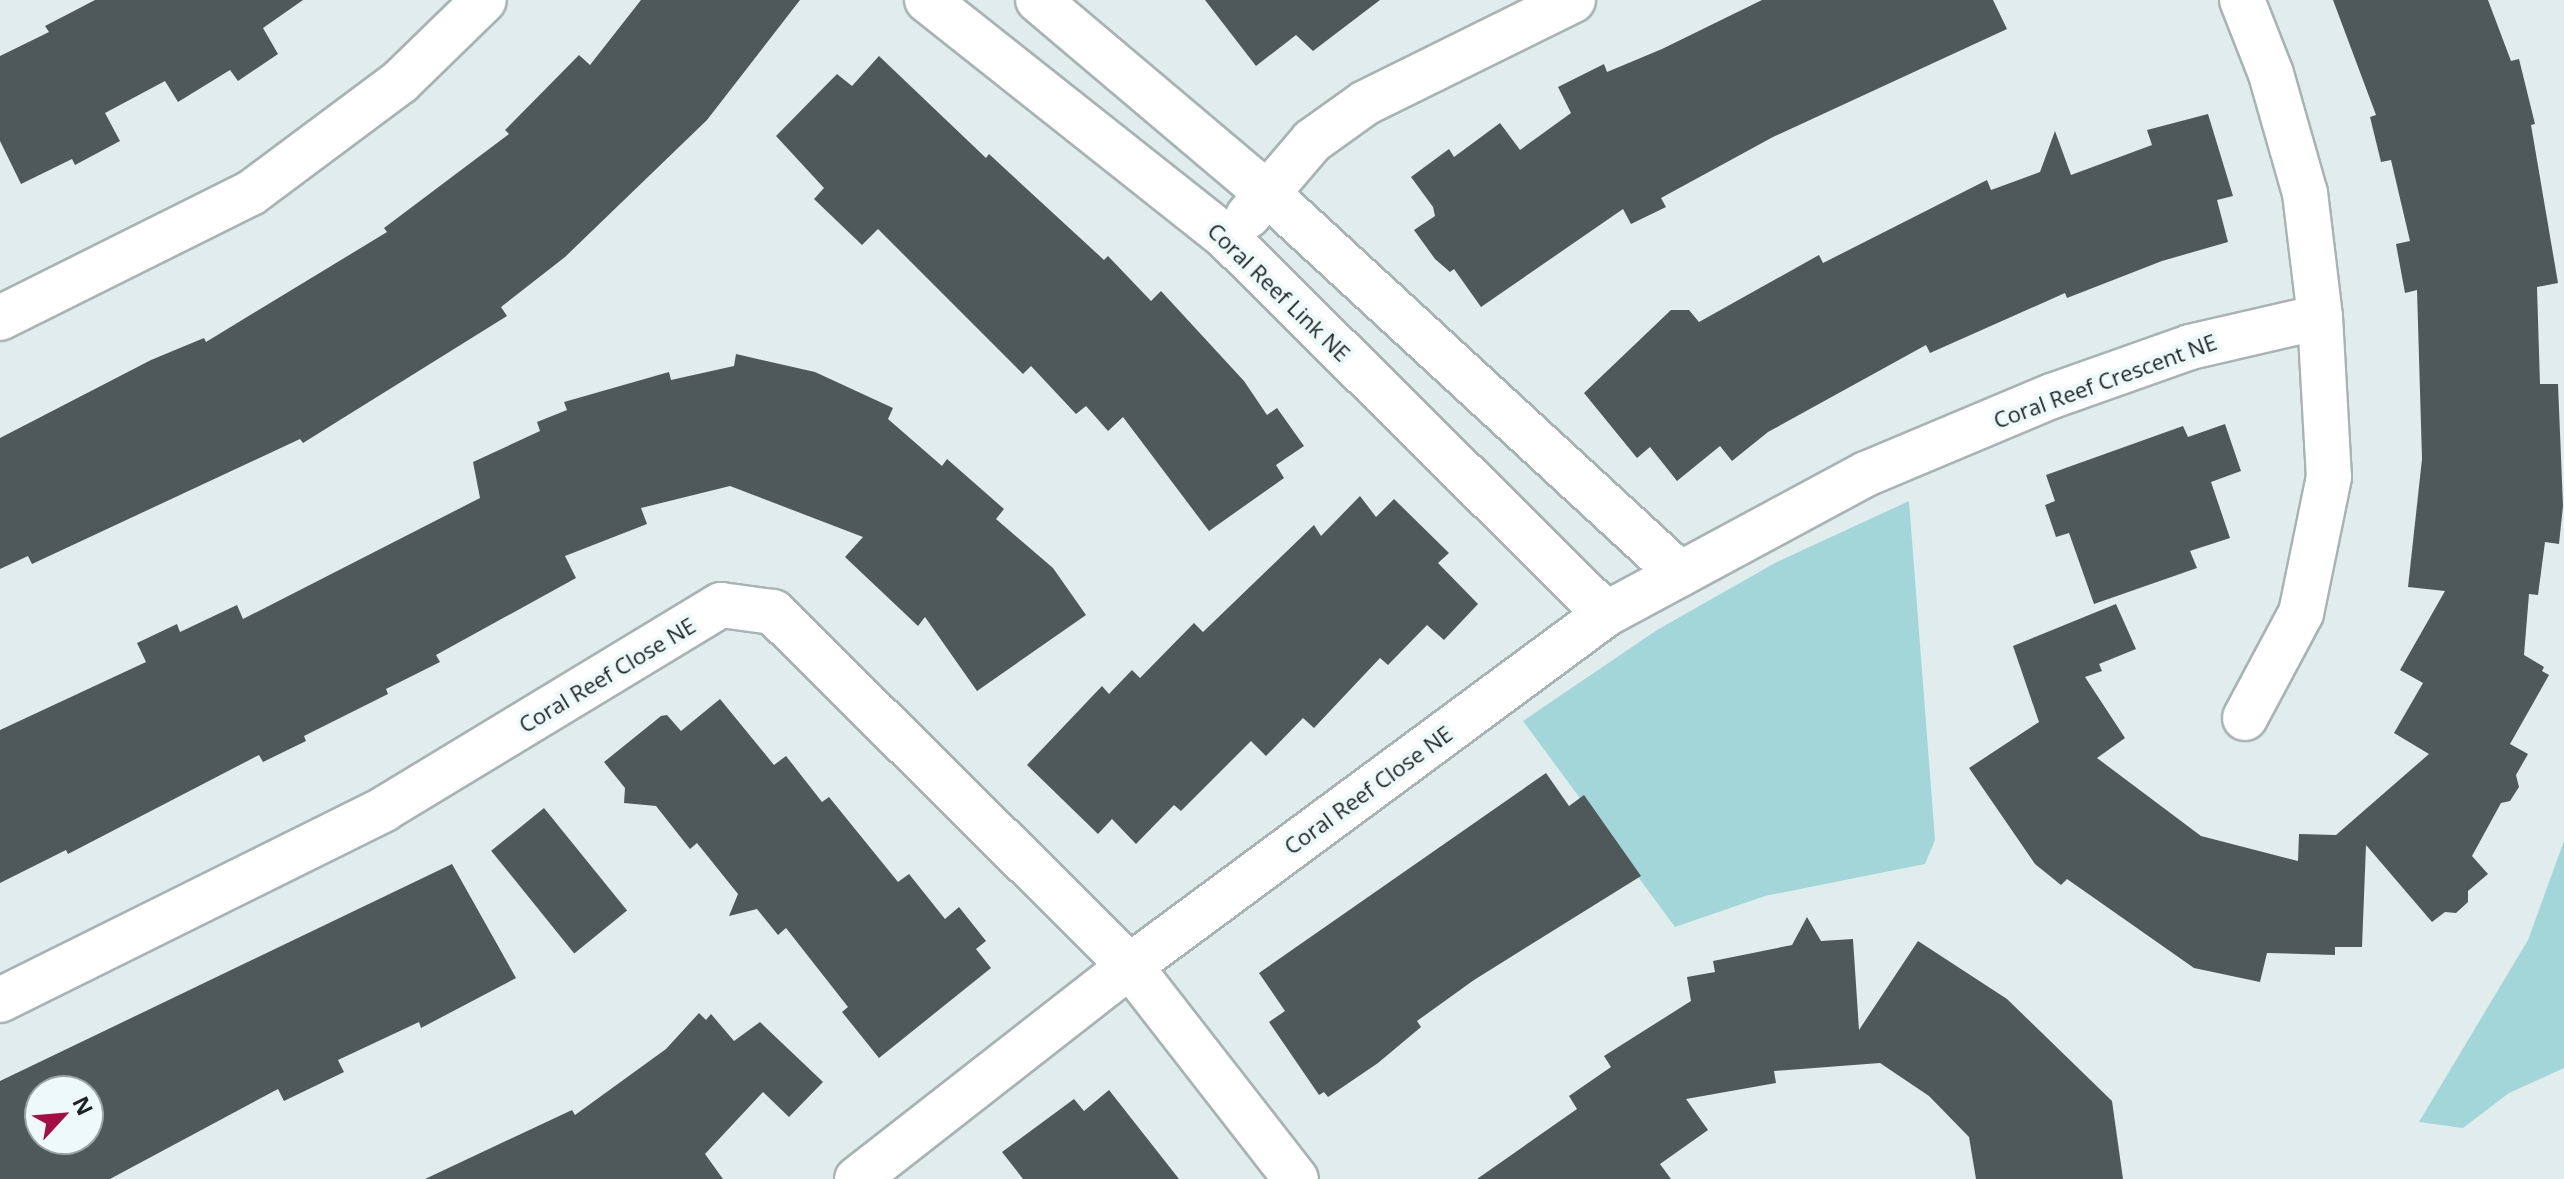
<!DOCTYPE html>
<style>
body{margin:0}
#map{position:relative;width:2564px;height:1179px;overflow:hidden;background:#e1eded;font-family:"Open Sans",sans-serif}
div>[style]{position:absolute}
.green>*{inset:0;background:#a2d6d8}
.building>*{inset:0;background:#4f5959;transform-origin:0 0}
.roads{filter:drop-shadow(2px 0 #a8b3b3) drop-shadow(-2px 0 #a8b3b3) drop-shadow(0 2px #a8b3b3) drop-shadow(0 -2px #a8b3b3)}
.minor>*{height:44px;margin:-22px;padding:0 22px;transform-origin:22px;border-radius:22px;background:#fff}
span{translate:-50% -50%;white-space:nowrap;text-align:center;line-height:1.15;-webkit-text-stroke:8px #eefafa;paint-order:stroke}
.street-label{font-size:22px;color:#1d2222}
.north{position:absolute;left:24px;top:1075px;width:80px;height:80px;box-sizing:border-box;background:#eefafa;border:2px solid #9aa4a4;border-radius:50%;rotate:64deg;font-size:22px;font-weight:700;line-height:32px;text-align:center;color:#1d2222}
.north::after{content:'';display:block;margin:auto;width:28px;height:36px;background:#a60e43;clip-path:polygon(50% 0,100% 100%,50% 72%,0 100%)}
</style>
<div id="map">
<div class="green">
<i style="clip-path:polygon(1909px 501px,1935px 840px,1925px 864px,1765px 896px,1675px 927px,1523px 721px,1657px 630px,1775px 563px)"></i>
<i style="clip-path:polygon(2564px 841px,2564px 1068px,2509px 1093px,2463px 1128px,2419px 1122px,2528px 940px)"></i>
</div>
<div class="building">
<i style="clip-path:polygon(95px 0,303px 0,263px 28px,278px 54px,238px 81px,230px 70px,178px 102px,165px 81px,105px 113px,120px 141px,75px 165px,72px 159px,21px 184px,0 141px,0 56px,49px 32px,45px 26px)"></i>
<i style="clip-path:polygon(641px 0,800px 0,707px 120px,565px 257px,501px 307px,507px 316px,303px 443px,300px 439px,32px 564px,28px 556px,0 569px,0 438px,151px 360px,204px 338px,206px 342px,387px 232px,384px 228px,509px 134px,505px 130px,579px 55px,590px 65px)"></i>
<i style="clip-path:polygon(1205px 0,1380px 0,1313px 51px,1296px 35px,1256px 66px)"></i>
<i style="clip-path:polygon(1762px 0,1993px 0,2007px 29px,1773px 137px,1661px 198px,1666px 207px,1631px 224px,1623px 209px,1481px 307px,1454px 269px,1450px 272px,1435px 259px,1414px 230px,1435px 216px,1433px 207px,1411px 177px,1449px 149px,1454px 157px,1500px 123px,1520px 150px,1571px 113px,1558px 87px,1604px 64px,1607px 72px,1662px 49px)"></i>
<i style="clip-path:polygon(2333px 0,2488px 0,2511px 61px,2519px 59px,2535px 124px,2531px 125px,2558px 283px,2537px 287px,2540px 384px,2558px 384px,2563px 506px,2559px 544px,2545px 542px,2538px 595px,2529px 594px,2524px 655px,2544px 667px,2542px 671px,2549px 675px,2510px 744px,2528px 754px,2516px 775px,2519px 787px,2510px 801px,2501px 803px,2472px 856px,2488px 874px,2468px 891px,2468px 902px,2456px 913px,2445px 912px,2432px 922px,2366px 845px,2362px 947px,2335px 947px,2335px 955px,2267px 953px,2260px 982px,2194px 968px,2067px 879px,2061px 885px,2035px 864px,1969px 768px,2039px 722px,2013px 646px,2116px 604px,2136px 649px,2099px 664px,2102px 671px,2085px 677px,2125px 738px,2097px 758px,2201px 836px,2298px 861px,2299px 834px,2336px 835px,2429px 754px,2394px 733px,2423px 683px,2400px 670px,2445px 591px,2408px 587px,2422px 459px,2417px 290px,2405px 293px,2396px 244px,2410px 241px,2391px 160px,2381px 162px,2370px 117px,2376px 115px)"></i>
<i style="clip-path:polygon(879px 56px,986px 158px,989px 154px,1104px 260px,1108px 256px,1151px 301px,1161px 291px,1244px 381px,1267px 415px,1277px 408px,1304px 446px,1276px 465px,1284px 478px,1209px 531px,1123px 417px,1108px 431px,1086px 406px,1076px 414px,1031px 366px,1023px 374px,878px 229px,862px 245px,814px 199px,824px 188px,776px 136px,837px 74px,852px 86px)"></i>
<i style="clip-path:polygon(2208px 114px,2233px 196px,2217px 200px,2228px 242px,2162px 261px,2067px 298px,2065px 293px,1930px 353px,1926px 345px,1768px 432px,1732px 461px,1720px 446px,1677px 481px,1650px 447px,1637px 458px,1584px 393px,1671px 310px,1689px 310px,1699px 322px,1819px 255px,1823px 263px,1987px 180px,1991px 190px,2040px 172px,2055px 131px,2071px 175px,2152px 145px,2147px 130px)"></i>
<i style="clip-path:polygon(736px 354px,815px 372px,893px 408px,888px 419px,942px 466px,947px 459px,1004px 509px,996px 519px,1053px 568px,1086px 615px,977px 691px,925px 617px,918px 626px,845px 557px,863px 537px,730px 486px,641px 508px,647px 524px,565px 556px,576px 578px,436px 655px,440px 662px,386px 689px,388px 694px,304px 736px,306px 741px,263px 762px,259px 755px,68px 854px,66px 850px,0 883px,0 730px,146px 662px,137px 643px,177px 624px,180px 632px,237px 605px,243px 619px,480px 498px,473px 462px,540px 431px,537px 422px,567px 410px,564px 402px,669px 372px,671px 380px,734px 366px)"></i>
<i style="clip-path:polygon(2225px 424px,2241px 471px,2211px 482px,2230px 538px,2190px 551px,2197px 568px,2094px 604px,2069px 533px,2056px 537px,2045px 505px,2055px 501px,2046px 475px,2183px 426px,2188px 437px)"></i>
<i style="clip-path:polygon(1360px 496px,1376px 517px,1394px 499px,1449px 553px,1438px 563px,1478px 604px,1444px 640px,1427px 625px,1388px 665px,1380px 658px,1314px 728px,1303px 718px,1266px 756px,1251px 741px,1181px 811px,1174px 805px,1136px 844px,1112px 819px,1098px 834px,1027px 765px,1102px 686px,1109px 694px,1132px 670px,1140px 678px,1194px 623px,1203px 632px,1314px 525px,1321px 536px)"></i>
<i style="clip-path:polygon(720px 699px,774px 765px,786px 756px,822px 802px,829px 797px,898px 882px,909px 874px,945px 919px,959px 907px,986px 941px,976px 949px,991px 968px,879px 1058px,842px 1012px,848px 1007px,786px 928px,778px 935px,757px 909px,729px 916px,738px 894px,697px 843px,690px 849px,656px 806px,624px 803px,625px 788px,604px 762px,661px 716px,667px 715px,681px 731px)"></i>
<i style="clip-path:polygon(1546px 773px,1569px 806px,1584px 795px,1641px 876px,1474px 980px,1417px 1021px,1421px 1027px,1378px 1063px,1328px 1097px,1324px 1092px,1319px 1095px,1269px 1022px,1285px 1011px,1259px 973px)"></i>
<i style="left:544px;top:808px;width:132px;height:68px;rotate:51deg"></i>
<i style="clip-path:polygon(evenodd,452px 864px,516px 978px,421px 1028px,419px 1022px,338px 1060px,344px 1072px,284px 1101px,278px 1089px,110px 1179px,0 1179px,0 1081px,452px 864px,40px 1091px,88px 1091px,88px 1139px,40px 1139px,40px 1091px)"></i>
<i style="clip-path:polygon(1807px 917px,1821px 941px,1853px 939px,1859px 1030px,1918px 941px,2007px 999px,2112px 1101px,2123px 1179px,1976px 1179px,1969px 1137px,1929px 1096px,1880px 1063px,1774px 1071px,1776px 1083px,1686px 1099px,1708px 1130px,1660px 1164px,1671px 1179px,1477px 1179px,1577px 1109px,1569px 1096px,1611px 1067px,1604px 1056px,1691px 1001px,1687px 977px,1715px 972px,1713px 961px,1792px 945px)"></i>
<i style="clip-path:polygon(699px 1013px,706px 1020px,711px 1014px,734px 1041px,760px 1022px,823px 1082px,789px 1117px,763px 1092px,705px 1154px,723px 1179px,425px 1179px,572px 1110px,575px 1115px,666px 1049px)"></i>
<i style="clip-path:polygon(1109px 1090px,1179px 1179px,1023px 1179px,1002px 1152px,1074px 1099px,1084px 1111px)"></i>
</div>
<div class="roads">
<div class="minor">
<i style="left:927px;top:0;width:382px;rotate:38.4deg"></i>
<i style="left:1226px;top:237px;width:535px;rotate:44.77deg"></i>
<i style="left:1038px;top:0;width:302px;rotate:40.2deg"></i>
<i style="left:1269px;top:195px;width:559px;rotate:42.68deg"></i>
<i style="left:2242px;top:0;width:79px;rotate:68.6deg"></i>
<i style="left:2271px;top:74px;width:124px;rotate:74.1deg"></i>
<i style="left:2305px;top:193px;width:125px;rotate:83.1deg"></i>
<i style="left:2320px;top:317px;width:160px;rotate:86.8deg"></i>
<i style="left:2329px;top:477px;width:139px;rotate:101.6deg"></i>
<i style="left:2301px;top:613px;width:119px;rotate:118.1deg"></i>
<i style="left:1248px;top:216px;width:99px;rotate:-49.5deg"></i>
<i style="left:1312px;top:141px;width:65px;rotate:-35.6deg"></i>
<i style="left:1365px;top:103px;width:232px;rotate:-26.3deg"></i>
<i style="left:0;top:318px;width:280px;rotate:-26.5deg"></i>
<i style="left:251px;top:193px;width:186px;rotate:-36.7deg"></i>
<i style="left:400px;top:82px;width:117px;rotate:-44.3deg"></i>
<i style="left:0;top:1000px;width:429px;rotate:-26.4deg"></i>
<i style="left:384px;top:809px;width:394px;rotate:-31.2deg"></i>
<i style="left:721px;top:605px;width:52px;rotate:7.7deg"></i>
<i style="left:773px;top:612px;width:503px;rotate:44.76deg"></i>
<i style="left:1130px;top:966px;width:270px;rotate:52.1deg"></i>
<i style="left:857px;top:1179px;width:346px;rotate:-38deg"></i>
<i style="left:1130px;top:966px;width:592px;rotate:-36.48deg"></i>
<i style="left:1606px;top:614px;width:295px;rotate:-28.3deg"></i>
<i style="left:1866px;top:474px;width:202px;rotate:-22.8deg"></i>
<i style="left:2052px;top:396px;width:146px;rotate:-19.5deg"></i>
<i style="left:2190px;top:347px;width:133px;rotate:-13deg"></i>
</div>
</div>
<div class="street-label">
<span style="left:1279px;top:292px;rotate:44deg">Coral Reef Link NE</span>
<span style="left:2105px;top:381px;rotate:-20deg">Coral Reef Crescent NE</span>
<span style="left:607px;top:675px;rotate:-31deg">Coral Reef Close NE</span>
<span style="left:1368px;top:790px;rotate:-36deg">Coral Reef Close NE</span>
</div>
<div class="north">N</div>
</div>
